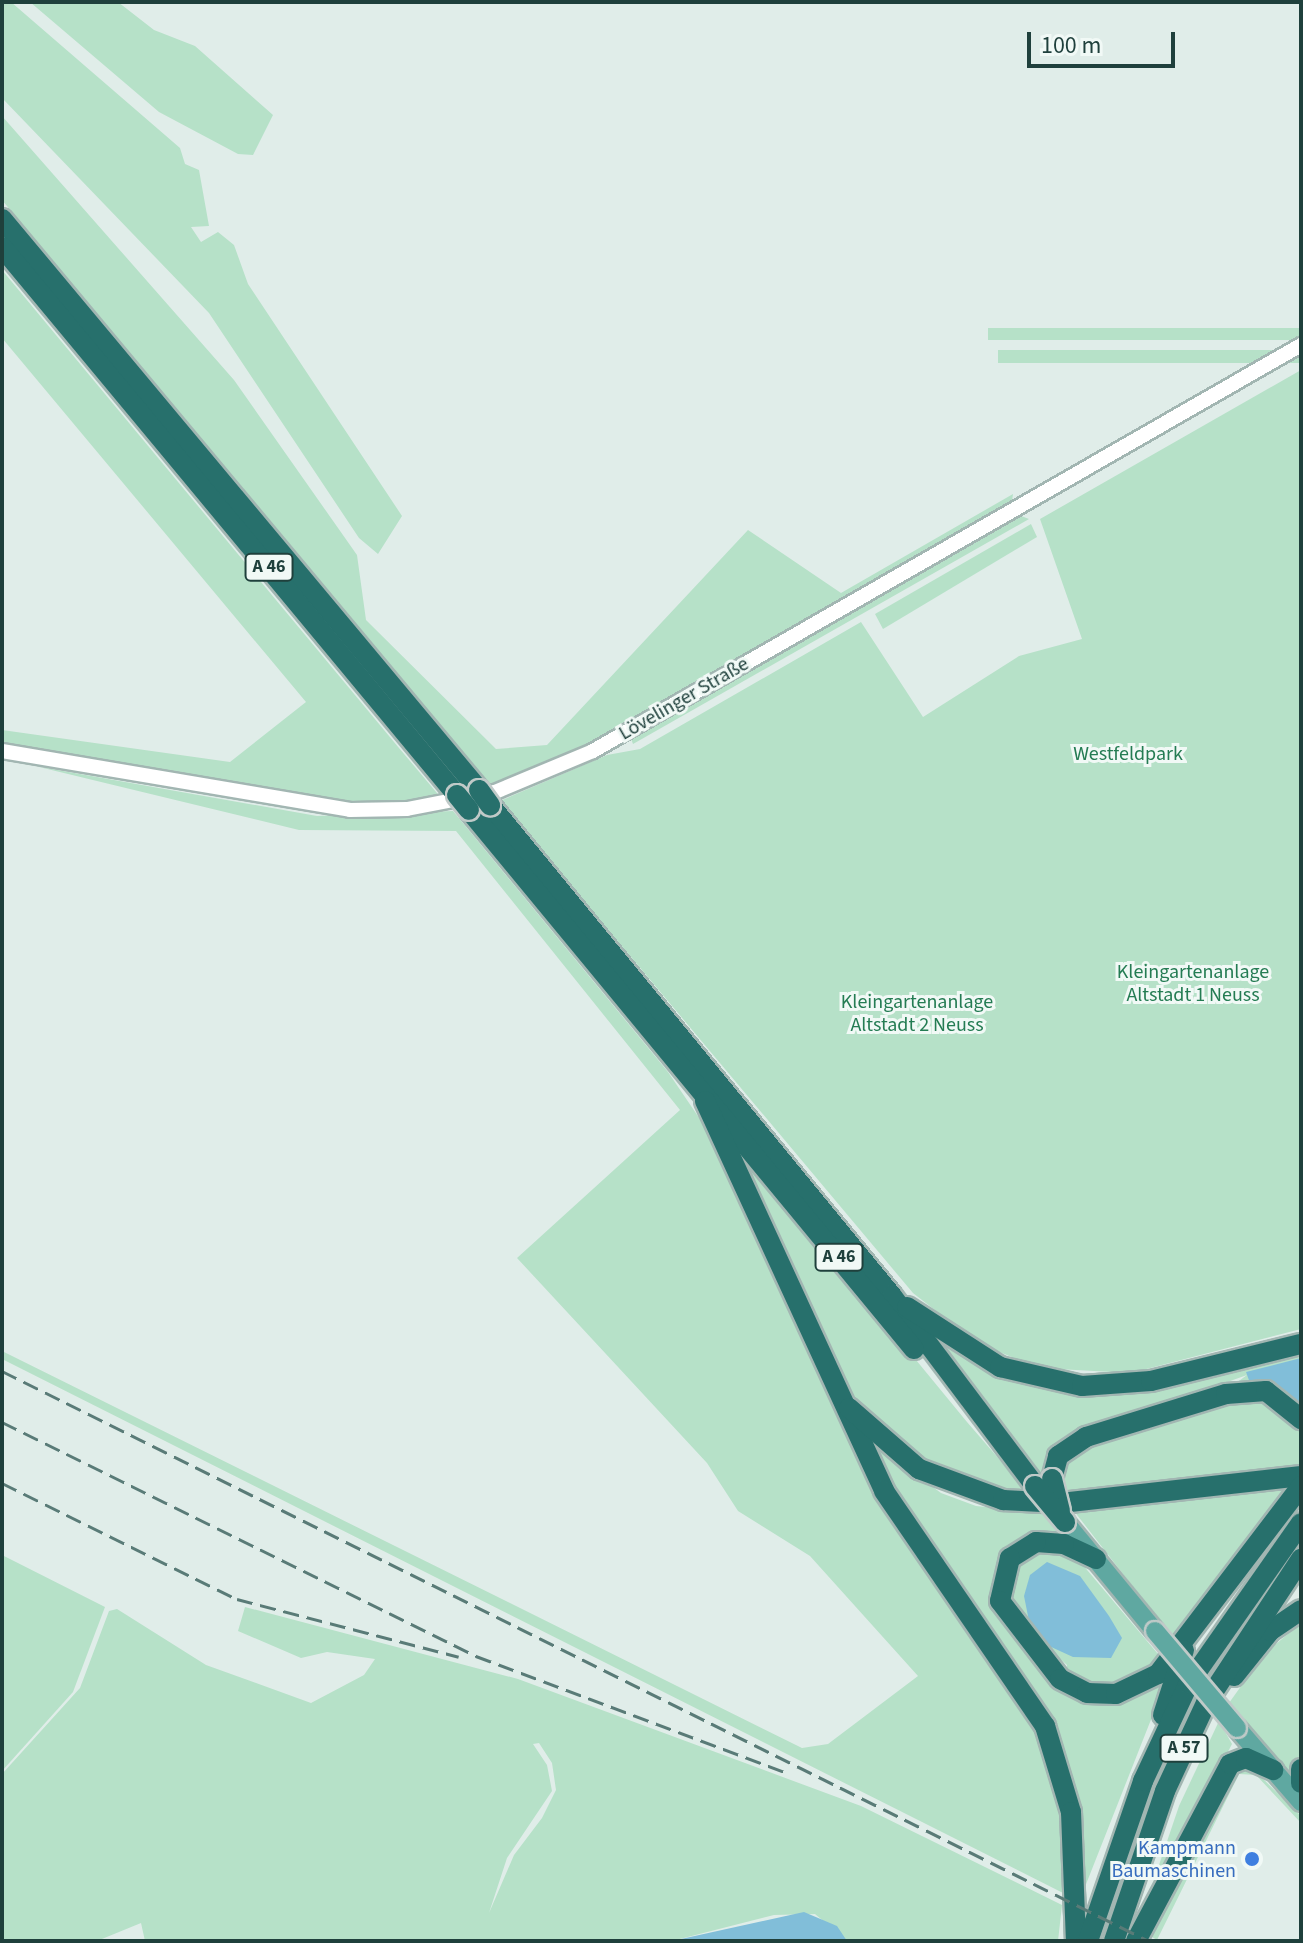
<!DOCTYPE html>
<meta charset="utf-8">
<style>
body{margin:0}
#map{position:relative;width:1303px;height:1943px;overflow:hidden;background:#e0ede9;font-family:"Source Sans 3",sans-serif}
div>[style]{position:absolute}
.green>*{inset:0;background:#b6e1c8;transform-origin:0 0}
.water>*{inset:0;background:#81bed9}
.roads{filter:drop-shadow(2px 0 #a2b6b2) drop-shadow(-2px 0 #a2b6b2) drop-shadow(0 2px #a2b6b2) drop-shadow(0 -2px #a2b6b2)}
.tertiary>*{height:14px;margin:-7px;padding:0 7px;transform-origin:7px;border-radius:7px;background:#fff}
.primary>*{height:18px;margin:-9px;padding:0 9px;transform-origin:9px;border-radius:9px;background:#5fa8a1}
.motorway>*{height:20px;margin:-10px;padding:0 10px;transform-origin:10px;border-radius:10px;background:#27706c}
.rail>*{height:3px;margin-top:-1.5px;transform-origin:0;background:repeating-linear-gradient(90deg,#597b77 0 16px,transparent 0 24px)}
.bridges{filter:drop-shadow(2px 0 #c0cac8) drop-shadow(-2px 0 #c0cac8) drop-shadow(0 2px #c0cac8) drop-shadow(0 -2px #c0cac8)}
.primary-bridge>*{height:18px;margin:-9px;padding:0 9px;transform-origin:9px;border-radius:9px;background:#5fa8a1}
.motorway-bridge>*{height:20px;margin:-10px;padding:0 10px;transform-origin:10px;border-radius:10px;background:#27706c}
.dots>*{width:22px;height:22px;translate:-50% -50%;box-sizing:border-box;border:4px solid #f1f9f6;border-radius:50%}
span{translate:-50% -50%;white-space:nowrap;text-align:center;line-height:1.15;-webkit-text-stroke:6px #f1f9f6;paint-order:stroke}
.shield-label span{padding:2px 6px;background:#f1f9f6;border:2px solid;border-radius:6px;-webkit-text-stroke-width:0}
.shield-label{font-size:18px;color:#1f403c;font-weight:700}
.street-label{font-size:20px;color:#1f403c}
.park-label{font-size:20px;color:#247c53}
.shop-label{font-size:20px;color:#366cbe}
.right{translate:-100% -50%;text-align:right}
.frame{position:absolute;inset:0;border:4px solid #1f403c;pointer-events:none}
.scale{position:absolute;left:1027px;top:32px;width:148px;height:36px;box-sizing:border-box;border:4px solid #1f403c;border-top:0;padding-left:10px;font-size:24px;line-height:28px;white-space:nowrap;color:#1f403c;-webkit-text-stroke:6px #f1f9f6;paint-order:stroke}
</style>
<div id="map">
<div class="green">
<i style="clip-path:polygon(2px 2px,11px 2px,180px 148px,185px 164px,199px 170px,209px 226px,191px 227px,201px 242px,218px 232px,234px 245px,248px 284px,402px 516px,378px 554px,359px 538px,209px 313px,2px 98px)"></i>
<i style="clip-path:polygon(30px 2px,118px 2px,154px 30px,195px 46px,273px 115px,253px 155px,238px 154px,159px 112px)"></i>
<i style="clip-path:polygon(2px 116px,234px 380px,357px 555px,366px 620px,496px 749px,547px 745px,748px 530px,841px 593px,1013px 494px,1012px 501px,591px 746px,491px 788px,2px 200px)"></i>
<i style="clip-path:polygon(2px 270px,399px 748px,442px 799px,318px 803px,2px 747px,2px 730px,230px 762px,306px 702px,2px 338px)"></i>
<i style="left:1301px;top:328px;width:12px;height:313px;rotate:90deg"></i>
<i style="left:1301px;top:350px;width:13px;height:303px;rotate:90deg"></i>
<i style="clip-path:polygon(1301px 370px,1301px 1329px,1131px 1373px,1039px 1368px,977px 1343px,913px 1293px,500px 801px,607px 755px,640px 749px,861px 622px,923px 717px,1019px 656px,1082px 639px,1040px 519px)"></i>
<i style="clip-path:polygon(1016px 514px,1029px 519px,633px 744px,630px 736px)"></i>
<i style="clip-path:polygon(1031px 524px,1037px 537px,883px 629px,875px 614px)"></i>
<i style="clip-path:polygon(35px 766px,317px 816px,453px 811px,668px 1072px,708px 1131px,868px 1482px,1007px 1676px,1040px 1738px,1060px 1806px,1067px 1895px,2px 1359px,2px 1351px,802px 1748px,828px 1744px,918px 1676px,810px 1556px,738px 1511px,707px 1463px,517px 1258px,680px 1110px,456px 831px,299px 830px)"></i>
<i style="clip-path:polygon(736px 1141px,967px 1422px,1031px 1496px,989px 1491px,921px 1463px,858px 1405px,730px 1147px)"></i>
<i style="clip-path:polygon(914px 1321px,1005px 1380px,1069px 1394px,1147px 1392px,1301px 1352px,1301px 1409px,1269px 1386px,1228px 1389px,1247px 1375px,1085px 1433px,1047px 1490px)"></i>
<i style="clip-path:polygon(1265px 1399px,1300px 1430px,1301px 1465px,1065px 1495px,1061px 1472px,1076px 1450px,1226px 1401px)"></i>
<i style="clip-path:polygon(861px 1434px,941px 1493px,976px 1506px,1046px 1513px,1066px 1538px,996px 1578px,1080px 1693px,1167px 1679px,1081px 1897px,1054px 1733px,1039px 1699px,913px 1527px)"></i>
<i style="clip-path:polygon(1258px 1488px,1289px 1489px,1225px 1566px,1176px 1642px,1074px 1511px)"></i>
<i style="clip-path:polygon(1301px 1536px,1200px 1689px,1100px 1941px,1148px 1795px,1197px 1687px)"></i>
<i style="clip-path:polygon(1048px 1547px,1077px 1558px,1163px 1660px,1134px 1683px,1092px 1687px,1067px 1672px,1067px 1665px,1016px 1619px,1007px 1582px,1016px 1562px)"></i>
<i style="clip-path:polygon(2px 1555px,105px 1607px,73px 1692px,2px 1771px)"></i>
<i style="clip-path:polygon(evenodd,245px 1607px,518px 1679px,861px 1806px,1062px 1905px,1058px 1941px,847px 1941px,815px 1914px,774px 1915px,672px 1941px,145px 1941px,141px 1923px,97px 1941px,2px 1941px,2px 1774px,80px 1688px,109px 1611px,117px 1609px,206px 1665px,311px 1703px,364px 1675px,375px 1659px,327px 1652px,301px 1658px,238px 1631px,245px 1607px,539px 1743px,552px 1763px,556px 1790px,542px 1818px,514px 1855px,489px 1913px,507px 1858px,552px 1791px,547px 1765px,533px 1744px,539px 1743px)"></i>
<i style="clip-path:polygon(1301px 1623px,1301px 1751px,1295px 1781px,1229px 1703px,1264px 1654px)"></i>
<i style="clip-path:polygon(1219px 1721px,1232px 1744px,1139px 1924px,1179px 1806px)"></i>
<i style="clip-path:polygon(1235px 1770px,1256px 1772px,1301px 1816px,1301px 1823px,1256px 1775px,1239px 1774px,1157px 1940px,1147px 1934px)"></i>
</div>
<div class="water">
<i style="clip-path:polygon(1301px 1358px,1301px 1405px,1286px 1391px,1250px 1383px,1246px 1372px)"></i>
<i style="clip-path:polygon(1047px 1562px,1080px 1576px,1109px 1616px,1122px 1638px,1111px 1658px,1073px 1657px,1049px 1646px,1029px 1621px,1024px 1596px,1030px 1575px)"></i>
<i style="clip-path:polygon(804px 1912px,837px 1926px,847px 1941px,672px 1941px)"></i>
</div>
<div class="roads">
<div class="tertiary">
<i style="left:2px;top:751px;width:353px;rotate:9.6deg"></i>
<i style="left:350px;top:810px;width:57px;rotate:-1deg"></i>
<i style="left:407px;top:809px;width:90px;rotate:-10.9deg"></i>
<i style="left:495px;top:792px;width:106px;rotate:-22.7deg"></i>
<i style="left:593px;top:751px;width:816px;rotate:-29.83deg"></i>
</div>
<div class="primary">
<i style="left:1065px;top:1522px;width:141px;rotate:50.5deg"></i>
<i style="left:1237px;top:1728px;width:98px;rotate:49.1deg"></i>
</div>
<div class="motorway">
<i style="left:2px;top:219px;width:744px;rotate:50.13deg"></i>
<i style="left:2px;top:247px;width:712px;rotate:50.3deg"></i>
<i style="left:490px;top:805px;width:635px;rotate:50.69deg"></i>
<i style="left:892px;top:1296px;width:238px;rotate:53deg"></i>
<i style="left:469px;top:810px;width:699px;rotate:50.46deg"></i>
<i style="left:705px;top:1101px;width:429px;rotate:65.3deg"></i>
<i style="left:884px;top:1491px;width:285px;rotate:55.6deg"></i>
<i style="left:1045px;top:1726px;width:90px;rotate:73.2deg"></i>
<i style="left:1071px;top:1812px;width:129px;rotate:87.8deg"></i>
<i style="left:907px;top:1307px;width:111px;rotate:32.8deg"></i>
<i style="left:1000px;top:1367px;width:84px;rotate:13deg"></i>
<i style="left:1082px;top:1386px;width:69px;rotate:-4.1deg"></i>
<i style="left:1151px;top:1381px;width:154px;rotate:-13.9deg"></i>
<i style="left:849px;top:1408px;width:93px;rotate:41.1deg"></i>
<i style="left:919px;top:1469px;width:90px;rotate:20.3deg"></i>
<i style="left:1003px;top:1500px;width:58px;rotate:3deg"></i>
<i style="left:1061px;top:1503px;width:242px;rotate:-6.4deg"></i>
<i style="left:1052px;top:1479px;width:24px;rotate:-75deg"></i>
<i style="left:1058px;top:1456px;width:34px;rotate:-34deg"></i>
<i style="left:1086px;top:1437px;width:146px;rotate:-17.1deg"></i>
<i style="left:1226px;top:1394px;width:40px;rotate:-4.3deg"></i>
<i style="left:1266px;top:1391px;width:45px;rotate:38.7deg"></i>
<i style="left:1096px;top:1559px;width:35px;rotate:-155deg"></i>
<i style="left:1064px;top:1544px;width:28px;rotate:-176deg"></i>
<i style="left:1036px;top:1542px;width:31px;rotate:148deg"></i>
<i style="left:1010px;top:1558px;width:44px;rotate:103.1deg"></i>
<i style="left:1000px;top:1601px;width:98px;rotate:52.4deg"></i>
<i style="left:1060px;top:1679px;width:30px;rotate:27deg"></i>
<i style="left:1087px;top:1693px;width:29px;rotate:2deg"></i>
<i style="left:1116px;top:1694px;width:47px;rotate:-25.5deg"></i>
<i style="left:1158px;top:1674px;width:236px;rotate:-52.7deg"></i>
<i style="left:1234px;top:1676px;width:58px;rotate:-51.3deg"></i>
<i style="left:1270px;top:1631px;width:37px;rotate:-34deg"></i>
<i style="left:1163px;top:1715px;width:68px;rotate:-72.1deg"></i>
<i style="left:1301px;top:1769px;width:14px;rotate:90deg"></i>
<i style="left:1088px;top:1941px;width:169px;rotate:-71deg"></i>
<i style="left:1143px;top:1781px;width:108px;rotate:-64.9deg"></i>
<i style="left:1189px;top:1683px;width:195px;rotate:-55deg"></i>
<i style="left:1114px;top:1941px;width:158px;rotate:-71.2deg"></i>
<i style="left:1165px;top:1791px;width:97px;rotate:-65deg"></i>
<i style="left:1206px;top:1703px;width:173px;rotate:-56.6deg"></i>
<i style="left:1136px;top:1941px;width:200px;rotate:-62deg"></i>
<i style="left:1230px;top:1764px;width:17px;rotate:-21deg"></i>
<i style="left:1246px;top:1758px;width:30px;rotate:24deg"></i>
</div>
</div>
<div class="rail">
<i style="left:2px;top:1371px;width:1281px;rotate:26.43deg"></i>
<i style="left:2px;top:1422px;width:529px;rotate:26.27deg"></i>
<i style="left:476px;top:1656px;width:335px;rotate:20.6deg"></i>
<i style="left:2px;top:1483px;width:262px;rotate:26.3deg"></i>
<i style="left:237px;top:1599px;width:229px;rotate:14.6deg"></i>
</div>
<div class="bridges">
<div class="primary-bridge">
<i style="left:1155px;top:1631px;width:127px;rotate:49.8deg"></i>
</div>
<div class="motorway-bridge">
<i style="left:479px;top:790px;width:19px;rotate:54deg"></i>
<i style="left:457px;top:795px;width:19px;rotate:51deg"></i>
<i style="left:1052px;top:1479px;width:33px;rotate:76deg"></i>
<i style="left:1035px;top:1486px;width:47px;rotate:50.2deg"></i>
</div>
</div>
<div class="dots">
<i style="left:1252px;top:1859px;background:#3f7fe0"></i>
</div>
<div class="shield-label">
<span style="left:269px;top:567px">A 46</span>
<span style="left:839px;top:1257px">A 46</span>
<span style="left:1184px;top:1748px">A 57</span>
</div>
<div class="street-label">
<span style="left:684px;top:699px;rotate:-30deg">Lövelinger Straße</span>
</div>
<div class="park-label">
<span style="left:1128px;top:754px">Westfeldpark</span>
<span style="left:1193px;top:984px">Kleingartenanlage<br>Altstadt 1 Neuss</span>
<span style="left:917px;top:1014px">Kleingartenanlage<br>Altstadt 2 Neuss</span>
</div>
<div class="shop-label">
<span class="right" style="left:1236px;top:1860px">Kampmann<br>Baumaschinen</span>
</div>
<div class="frame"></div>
<div class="scale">100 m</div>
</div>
